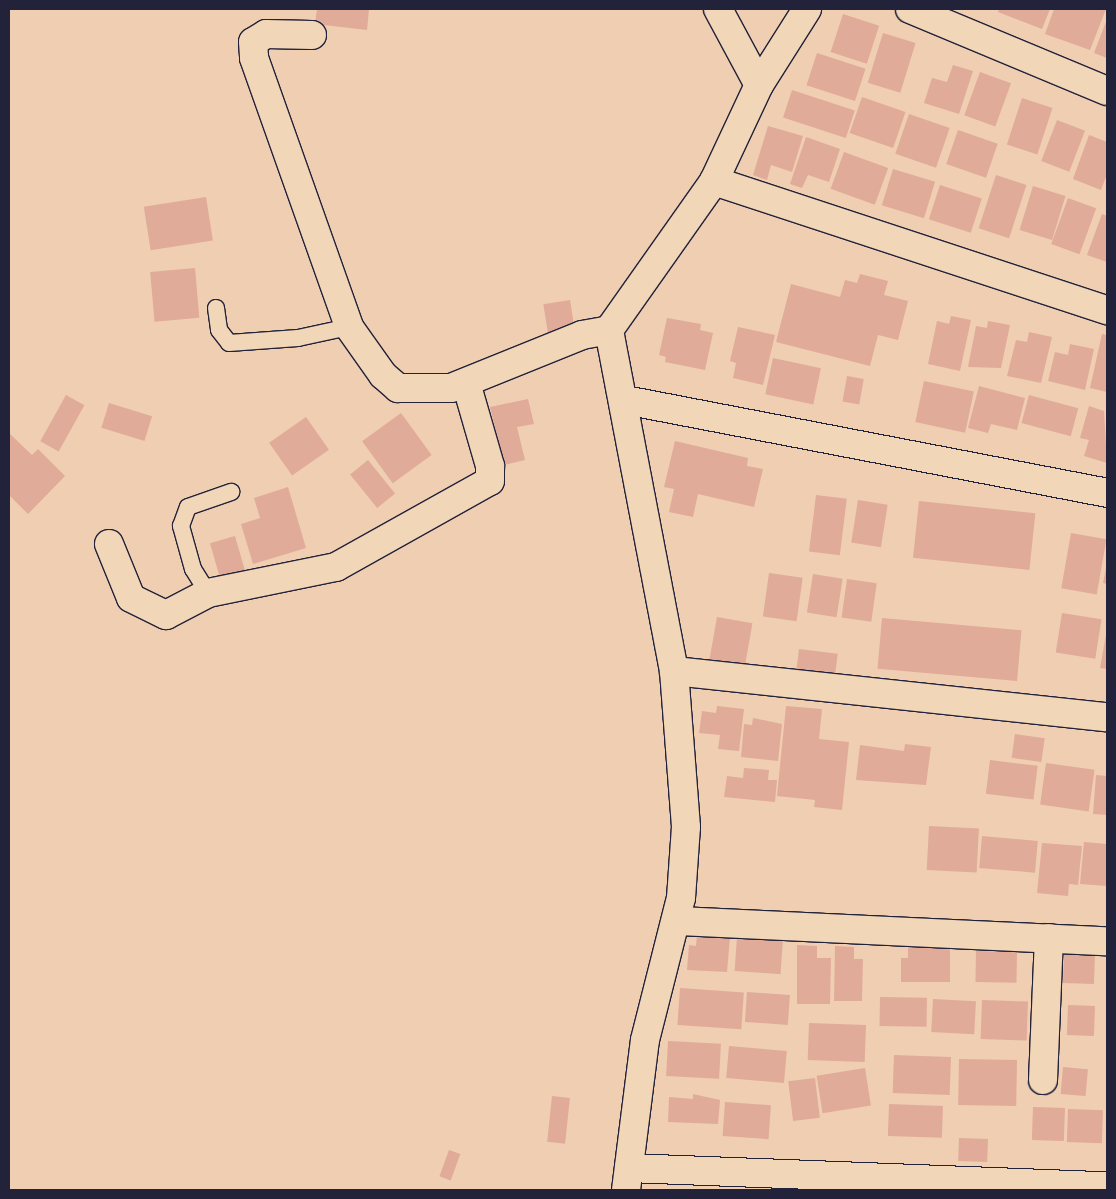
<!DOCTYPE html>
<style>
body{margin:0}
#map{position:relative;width:1116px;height:1199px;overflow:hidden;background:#efceb2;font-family:"Comic Neue",sans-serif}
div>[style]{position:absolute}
.building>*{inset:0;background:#e1ab99;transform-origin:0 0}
.roads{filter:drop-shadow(1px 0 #22223b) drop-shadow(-1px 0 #22223b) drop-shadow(0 1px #22223b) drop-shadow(0 -1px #22223b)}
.service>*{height:16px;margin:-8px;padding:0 8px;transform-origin:8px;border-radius:8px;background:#f1d6b8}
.minor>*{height:28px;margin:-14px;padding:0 14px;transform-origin:14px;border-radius:14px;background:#f1d6b8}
.tertiary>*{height:28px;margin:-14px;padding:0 14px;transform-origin:14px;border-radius:14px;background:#f1d6b8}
span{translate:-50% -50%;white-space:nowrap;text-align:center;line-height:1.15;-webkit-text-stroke:4px #f1d6b8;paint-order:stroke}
.frame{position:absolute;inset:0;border:10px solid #22223b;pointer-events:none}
</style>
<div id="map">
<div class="building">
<i style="clip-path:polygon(317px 9px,369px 9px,367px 30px,315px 24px)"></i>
<i style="clip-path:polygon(999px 9px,1050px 9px,1042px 29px,998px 12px)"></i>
<i style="clip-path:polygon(1054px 9px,1106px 9px,1090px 50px,1045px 34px)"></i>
<i style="left:843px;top:14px;width:38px;height:40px;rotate:18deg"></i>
<i style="clip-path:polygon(1107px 19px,1107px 58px,1094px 53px)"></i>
<i style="left:883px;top:33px;width:34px;height:52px;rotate:17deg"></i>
<i style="left:817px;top:53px;width:51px;height:34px;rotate:18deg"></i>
<i style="clip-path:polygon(953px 65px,973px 71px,959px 114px,924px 103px,932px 78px,947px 82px)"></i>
<i style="left:980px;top:72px;width:33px;height:46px;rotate:20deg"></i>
<i style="left:792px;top:90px;width:66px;height:29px;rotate:18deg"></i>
<i style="left:862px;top:97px;width:46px;height:38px;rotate:19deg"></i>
<i style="left:1022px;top:98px;width:32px;height:49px;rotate:18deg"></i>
<i style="left:909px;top:114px;width:43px;height:42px;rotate:19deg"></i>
<i style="left:1057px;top:120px;width:30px;height:44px;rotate:21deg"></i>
<i style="clip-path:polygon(768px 126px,803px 136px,792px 172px,771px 165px,767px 180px,753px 175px)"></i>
<i style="left:958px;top:130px;width:42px;height:36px;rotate:19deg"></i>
<i style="clip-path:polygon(1089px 135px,1107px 142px,1107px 174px,1101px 190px,1073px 179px)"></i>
<i style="clip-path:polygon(806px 137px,840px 149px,829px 182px,808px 175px,802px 188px,790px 184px)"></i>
<i style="left:844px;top:152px;width:47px;height:39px;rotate:20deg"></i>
<i style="left:893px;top:169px;width:44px;height:38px;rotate:17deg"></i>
<i style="left:996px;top:175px;width:32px;height:56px;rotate:18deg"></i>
<i style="left:940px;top:185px;width:44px;height:36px;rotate:18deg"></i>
<i style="left:1033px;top:186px;width:34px;height:46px;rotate:17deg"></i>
<i style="left:206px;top:197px;width:44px;height:63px;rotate:81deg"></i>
<i style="left:1068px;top:198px;width:30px;height:49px;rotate:20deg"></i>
<i style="clip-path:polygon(1102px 214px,1107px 216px,1107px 262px,1087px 255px)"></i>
<i style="left:195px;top:268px;width:50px;height:45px;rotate:85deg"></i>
<i style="clip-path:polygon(860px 274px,888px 281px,884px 295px,908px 301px,898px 340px,878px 335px,870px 366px,776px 342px,791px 284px,840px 297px,845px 280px,857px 283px)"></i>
<i style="left:570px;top:300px;width:30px;height:27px;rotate:81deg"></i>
<i style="clip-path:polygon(951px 316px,971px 320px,960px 371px,928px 364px,937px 321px,949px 324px)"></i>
<i style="clip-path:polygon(667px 318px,701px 324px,700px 330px,713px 333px,705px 370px,665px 362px,666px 357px,659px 355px)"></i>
<i style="clip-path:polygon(988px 321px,1010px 325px,1001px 368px,968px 367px,976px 326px,987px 328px)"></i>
<i style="clip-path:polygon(738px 327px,775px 335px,763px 385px,733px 378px,736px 363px,730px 361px)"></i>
<i style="clip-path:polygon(1029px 332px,1052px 337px,1041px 383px,1007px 376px,1016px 340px,1027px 342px)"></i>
<i style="clip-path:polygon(1102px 334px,1107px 335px,1107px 392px,1090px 388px)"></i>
<i style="clip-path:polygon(1070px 344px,1094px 349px,1085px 390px,1048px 381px,1055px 352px,1068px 355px)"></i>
<i style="left:773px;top:358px;width:49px;height:37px;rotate:12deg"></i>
<i style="left:847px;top:376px;width:17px;height:26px;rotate:10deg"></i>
<i style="left:924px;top:381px;width:51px;height:42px;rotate:12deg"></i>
<i style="clip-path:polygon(979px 386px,1025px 398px,1017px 430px,991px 424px,988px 433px,968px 428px)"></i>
<i style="left:66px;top:395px;width:21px;height:53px;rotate:29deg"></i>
<i style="left:1029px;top:395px;width:51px;height:29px;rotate:15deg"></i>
<i style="clip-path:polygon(528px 399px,534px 424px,517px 427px,525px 460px,504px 465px,490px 407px)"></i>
<i style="left:109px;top:403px;width:45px;height:26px;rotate:17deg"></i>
<i style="clip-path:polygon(1089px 406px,1104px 411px,1107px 463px,1084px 456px,1089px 440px,1080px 438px)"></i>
<i style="left:401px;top:413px;width:52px;height:48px;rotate:54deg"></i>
<i style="left:306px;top:417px;width:40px;height:45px;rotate:55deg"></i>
<i style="clip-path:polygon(9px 433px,32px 455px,38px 449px,65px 476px,28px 514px,9px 495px)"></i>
<i style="clip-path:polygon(675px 441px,748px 458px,747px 466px,763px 469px,754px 507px,698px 494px,693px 517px,669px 512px,674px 489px,664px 487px)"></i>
<i style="left:368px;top:460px;width:43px;height:23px;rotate:51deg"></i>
<i style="clip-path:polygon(288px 487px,306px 548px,253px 564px,241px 524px,260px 518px,254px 498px)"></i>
<i style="left:816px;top:495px;width:31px;height:57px;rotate:7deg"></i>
<i style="left:858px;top:500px;width:30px;height:43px;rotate:9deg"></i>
<i style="left:919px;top:501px;width:117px;height:57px;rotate:6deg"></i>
<i style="left:1071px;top:533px;width:36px;height:56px;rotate:10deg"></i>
<i style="left:235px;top:536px;width:43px;height:26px;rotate:74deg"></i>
<i style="clip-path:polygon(1107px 563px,1107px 584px,1103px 583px)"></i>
<i style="left:769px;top:573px;width:34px;height:44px;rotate:8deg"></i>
<i style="left:813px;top:574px;width:30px;height:39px;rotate:9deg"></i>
<i style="left:847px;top:579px;width:30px;height:39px;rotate:8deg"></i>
<i style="left:1062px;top:613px;width:40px;height:40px;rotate:9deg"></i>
<i style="left:717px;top:617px;width:36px;height:43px;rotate:10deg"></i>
<i style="left:882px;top:618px;width:140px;height:51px;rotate:5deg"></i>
<i style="clip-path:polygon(1107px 629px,1107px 669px,1100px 668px)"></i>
<i style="left:799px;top:649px;width:39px;height:20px;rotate:7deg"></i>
<i style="clip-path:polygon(717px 706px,744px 709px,739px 751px,718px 749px,720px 735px,699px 733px,702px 711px,716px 713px)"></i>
<i style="clip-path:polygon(786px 706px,822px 709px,819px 739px,849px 742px,842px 810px,814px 807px,815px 800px,777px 796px)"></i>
<i style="clip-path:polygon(753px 718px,782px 724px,778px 761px,741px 757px,744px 724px,752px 725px)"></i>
<i style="left:1015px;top:734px;width:30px;height:24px;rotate:8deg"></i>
<i style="clip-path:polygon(905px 744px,931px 747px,926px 785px,856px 780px,860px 745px,904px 751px)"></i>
<i style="left:990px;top:760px;width:48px;height:34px;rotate:7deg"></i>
<i style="left:1046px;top:763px;width:49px;height:42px;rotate:8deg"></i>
<i style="clip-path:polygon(744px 768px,769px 770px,768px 780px,777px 780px,775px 802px,724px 797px,727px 776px,743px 778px)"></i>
<i style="clip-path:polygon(1096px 775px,1107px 776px,1107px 815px,1093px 814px)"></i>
<i style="left:929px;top:826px;width:50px;height:44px;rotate:3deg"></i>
<i style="left:982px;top:836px;width:56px;height:32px;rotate:5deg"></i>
<i style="clip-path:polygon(1084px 842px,1107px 844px,1107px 886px,1080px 884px)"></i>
<i style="clip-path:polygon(1042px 843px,1082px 846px,1078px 885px,1069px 884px,1068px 896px,1037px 893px)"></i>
<i style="clip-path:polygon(697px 935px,730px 937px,727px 972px,687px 970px,689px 945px,696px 946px)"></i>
<i style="left:737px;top:937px;width:46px;height:34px;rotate:4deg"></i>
<i style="clip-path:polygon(797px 945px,817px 946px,817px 958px,831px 958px,830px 1004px,797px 1004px)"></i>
<i style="clip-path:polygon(835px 946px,854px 947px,854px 959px,863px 959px,862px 1001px,834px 1001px)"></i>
<i style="clip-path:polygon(908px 947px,950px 947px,950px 982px,901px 982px,901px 958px,908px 958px)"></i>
<i style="left:976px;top:951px;width:41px;height:31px;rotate:1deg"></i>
<i style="left:1064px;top:953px;width:31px;height:30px;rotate:2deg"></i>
<i style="left:680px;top:988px;width:64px;height:37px;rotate:4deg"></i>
<i style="left:747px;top:992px;width:43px;height:30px;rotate:4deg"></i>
<i style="left:880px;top:997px;width:47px;height:29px;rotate:1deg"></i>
<i style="left:933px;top:999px;width:43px;height:33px;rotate:3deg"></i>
<i style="left:982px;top:1000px;width:46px;height:39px;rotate:2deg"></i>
<i style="left:1068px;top:1005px;width:27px;height:30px;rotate:2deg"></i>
<i style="left:809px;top:1023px;width:57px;height:37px;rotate:2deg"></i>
<i style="left:668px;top:1041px;width:53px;height:35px;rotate:3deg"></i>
<i style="left:729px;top:1046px;width:58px;height:32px;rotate:5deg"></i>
<i style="left:894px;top:1055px;width:57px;height:38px;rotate:2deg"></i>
<i style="left:959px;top:1059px;width:58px;height:46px;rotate:1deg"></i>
<i style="left:1063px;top:1067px;width:25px;height:27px;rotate:5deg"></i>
<i style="left:865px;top:1068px;width:38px;height:49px;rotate:81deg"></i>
<i style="left:815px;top:1078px;width:40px;height:27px;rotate:83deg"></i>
<i style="clip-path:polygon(693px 1094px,720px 1100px,718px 1124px,668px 1122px,669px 1097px,693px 1099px)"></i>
<i style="left:552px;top:1096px;width:18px;height:46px;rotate:6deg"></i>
<i style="left:725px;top:1102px;width:46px;height:34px;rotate:4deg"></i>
<i style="left:889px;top:1104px;width:54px;height:32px;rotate:2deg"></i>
<i style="left:1033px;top:1107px;width:32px;height:33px;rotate:2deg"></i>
<i style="left:1068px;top:1109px;width:35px;height:33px;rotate:2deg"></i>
<i style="left:959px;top:1138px;width:29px;height:23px;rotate:2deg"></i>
<i style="left:449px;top:1150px;width:12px;height:28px;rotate:20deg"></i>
</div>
<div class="roads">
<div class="service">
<i style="left:216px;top:308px;width:22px;rotate:82deg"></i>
<i style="left:219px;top:330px;width:16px;rotate:52deg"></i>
<i style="left:229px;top:343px;width:69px;rotate:-4.1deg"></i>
<i style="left:298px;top:338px;width:52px;rotate:-12.2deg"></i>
<i style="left:208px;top:593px;width:28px;rotate:-122deg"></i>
<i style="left:193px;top:569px;width:45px;rotate:-105.6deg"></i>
<i style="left:181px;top:526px;width:20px;rotate:-70deg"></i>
<i style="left:188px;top:507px;width:46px;rotate:-19.2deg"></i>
</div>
<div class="minor">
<i style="left:718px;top:9px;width:86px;rotate:61.7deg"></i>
<i style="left:910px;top:9px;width:213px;rotate:22.6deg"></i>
<i style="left:312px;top:35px;width:46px;rotate:-178.8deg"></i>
<i style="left:266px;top:34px;width:15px;rotate:148deg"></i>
<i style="left:253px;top:42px;width:16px;rotate:86deg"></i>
<i style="left:254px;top:58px;width:285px;rotate:70.5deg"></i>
<i style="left:349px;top:327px;width:59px;rotate:54.7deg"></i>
<i style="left:383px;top:375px;width:20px;rotate:41deg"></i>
<i style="left:398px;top:388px;width:53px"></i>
<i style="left:451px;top:388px;width:141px;rotate:-22deg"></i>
<i style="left:582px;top:335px;width:27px;rotate:-10deg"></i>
<i style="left:714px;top:181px;width:414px;rotate:18.2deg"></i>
<i style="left:625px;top:400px;width:491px;rotate:10.9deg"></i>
<i style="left:109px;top:544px;width:58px;rotate:67.8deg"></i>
<i style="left:131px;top:598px;width:39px;rotate:26deg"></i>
<i style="left:166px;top:615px;width:47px;rotate:-27.6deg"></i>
<i style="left:208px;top:593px;width:131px;rotate:-11.5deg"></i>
<i style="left:336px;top:567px;width:176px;rotate:-29.2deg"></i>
<i style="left:490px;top:481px;width:15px;rotate:-90deg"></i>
<i style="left:490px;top:466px;width:86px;rotate:-106.1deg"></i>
<i style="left:674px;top:671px;width:435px;rotate:6.1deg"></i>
<i style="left:677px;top:921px;width:430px;rotate:2.7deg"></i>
<i style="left:1043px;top:1080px;width:142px;rotate:-87.6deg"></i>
<i style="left:629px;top:1168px;width:478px;rotate:2.2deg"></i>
</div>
<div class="tertiary">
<i style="left:626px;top:1190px;width:151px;rotate:-82.8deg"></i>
<i style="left:645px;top:1040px;width:146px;rotate:-75.8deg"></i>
<i style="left:681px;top:898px;width:71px;rotate:-86deg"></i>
<i style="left:686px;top:827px;width:156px;rotate:-94.4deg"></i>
<i style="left:674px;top:671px;width:347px;rotate:-100.8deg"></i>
<i style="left:609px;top:330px;width:182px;rotate:-54.8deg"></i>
<i style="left:714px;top:181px;width:106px;rotate:-64.9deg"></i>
<i style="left:759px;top:85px;width:90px;rotate:-57.7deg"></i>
</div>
</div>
<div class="frame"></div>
</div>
